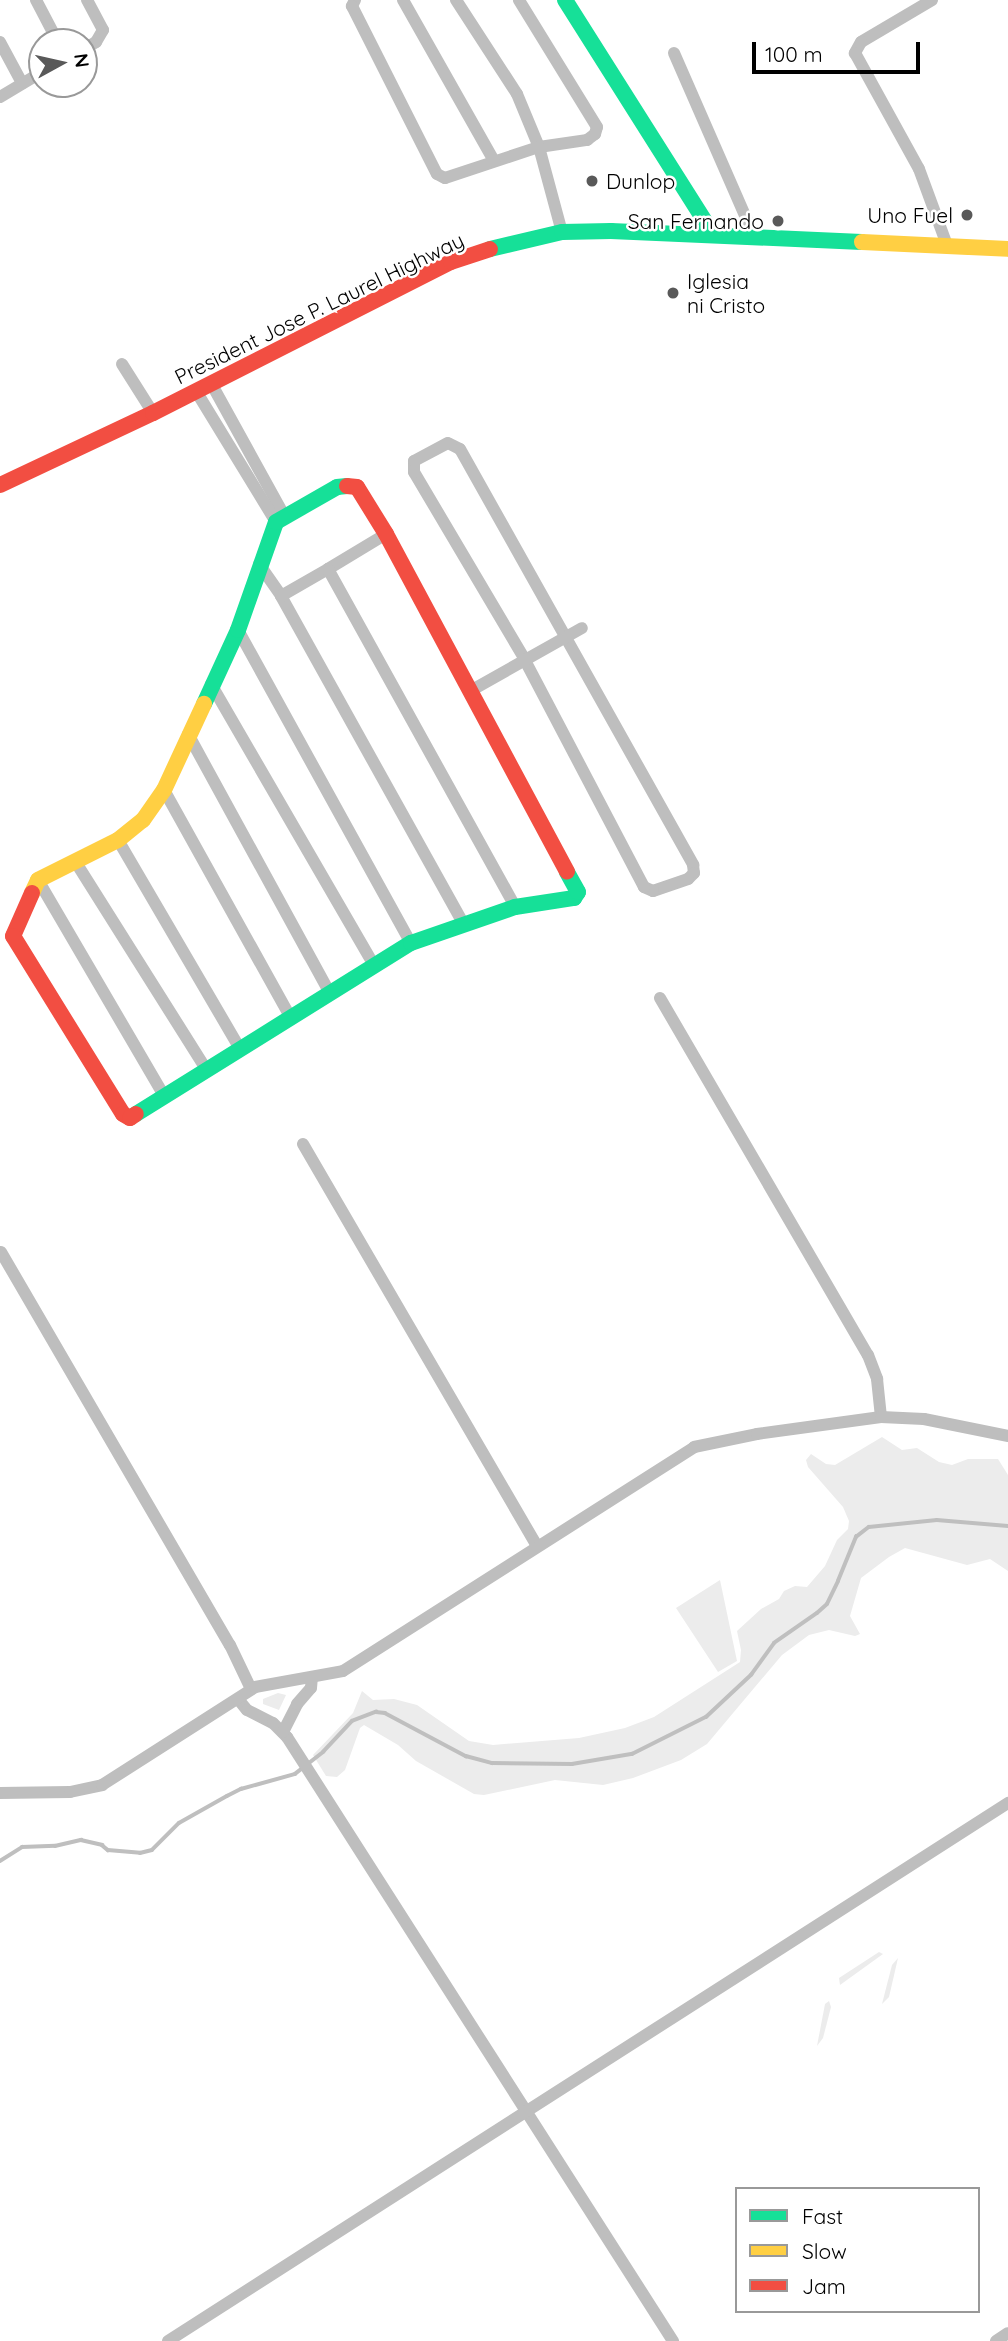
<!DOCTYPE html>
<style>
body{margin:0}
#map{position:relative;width:1008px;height:2341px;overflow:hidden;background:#fff;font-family:Quicksand,sans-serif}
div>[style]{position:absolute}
.green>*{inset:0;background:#ececec}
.stream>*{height:3.5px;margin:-1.75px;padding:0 1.75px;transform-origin:1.75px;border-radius:1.75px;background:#bfbfbf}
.street>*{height:12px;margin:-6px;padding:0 6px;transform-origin:6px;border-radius:6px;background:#bebebe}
.fast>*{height:16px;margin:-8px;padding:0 8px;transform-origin:8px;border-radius:8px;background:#16e098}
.slow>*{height:16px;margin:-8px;padding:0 8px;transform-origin:8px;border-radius:8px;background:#ffcf43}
.jam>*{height:16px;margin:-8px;padding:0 8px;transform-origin:8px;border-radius:8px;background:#f24e42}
.dots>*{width:19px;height:19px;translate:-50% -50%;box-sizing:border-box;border:4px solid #fff;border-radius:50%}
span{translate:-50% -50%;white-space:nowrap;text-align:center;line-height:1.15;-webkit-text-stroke:5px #fff;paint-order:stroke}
.poi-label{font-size:21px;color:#000}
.left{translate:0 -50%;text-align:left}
.right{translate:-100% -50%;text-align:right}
.street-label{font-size:21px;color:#000}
.legend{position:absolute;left:735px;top:2187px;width:245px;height:126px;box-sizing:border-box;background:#fff;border:2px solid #999;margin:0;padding:9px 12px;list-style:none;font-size:21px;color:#000}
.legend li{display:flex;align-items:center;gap:14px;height:35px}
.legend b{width:35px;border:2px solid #999}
.north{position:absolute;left:28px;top:28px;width:70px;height:70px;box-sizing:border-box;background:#fff;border:2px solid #999;border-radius:50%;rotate:82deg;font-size:19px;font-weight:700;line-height:28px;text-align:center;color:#000}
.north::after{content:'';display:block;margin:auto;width:24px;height:32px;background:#595959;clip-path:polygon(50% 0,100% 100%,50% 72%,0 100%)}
.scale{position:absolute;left:752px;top:42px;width:168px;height:32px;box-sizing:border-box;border:4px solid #000;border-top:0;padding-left:9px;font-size:21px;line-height:24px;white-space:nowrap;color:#000;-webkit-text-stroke:5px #fff;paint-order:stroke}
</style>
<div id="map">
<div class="green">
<i style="clip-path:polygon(882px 1437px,902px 1450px,917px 1448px,939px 1462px,952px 1465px,968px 1459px,998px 1459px,1008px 1475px,1008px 1571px,990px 1559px,967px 1565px,905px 1548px,889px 1557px,861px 1578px,850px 1616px,860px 1634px,855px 1636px,829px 1630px,809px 1635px,782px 1655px,707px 1744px,681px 1760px,633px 1778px,603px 1785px,555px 1780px,484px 1795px,474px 1794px,416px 1761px,398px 1745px,364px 1725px,360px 1728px,345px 1770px,337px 1777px,326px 1776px,313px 1755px,353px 1713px,362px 1691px,373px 1700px,394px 1699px,417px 1705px,469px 1741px,493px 1745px,579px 1738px,625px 1728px,654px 1717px,740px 1662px,741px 1650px,737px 1631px,761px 1609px,779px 1599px,784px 1591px,795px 1586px,807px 1587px,825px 1566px,837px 1540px,848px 1529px,849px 1521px,843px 1507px,808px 1467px,806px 1460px,811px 1454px,826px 1464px,835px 1465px)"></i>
<i style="clip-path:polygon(720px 1580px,737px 1661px,718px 1672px,676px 1608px)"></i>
<i style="clip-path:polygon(278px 1693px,286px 1695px,279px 1710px,263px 1704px,263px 1699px)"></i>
<i style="clip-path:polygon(879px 1952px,883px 1954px,840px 1985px,839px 1978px)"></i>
<i style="clip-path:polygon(898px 1958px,889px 1997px,882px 2004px,892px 1965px)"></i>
<i style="clip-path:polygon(829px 2001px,831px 2007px,823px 2038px,817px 2046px,825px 2004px)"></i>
</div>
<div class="stream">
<i style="left:0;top:1861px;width:26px;rotate:-32deg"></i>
<i style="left:22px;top:1847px;width:33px;rotate:-2deg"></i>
<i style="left:55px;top:1846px;width:27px;rotate:-13deg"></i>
<i style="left:81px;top:1840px;width:22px;rotate:13deg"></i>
<i style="left:102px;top:1845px;width:8px;rotate:40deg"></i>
<i style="left:108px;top:1850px;width:32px;rotate:5deg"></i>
<i style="left:140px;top:1853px;width:12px;rotate:-14deg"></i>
<i style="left:152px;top:1850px;width:38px;rotate:-45deg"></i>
<i style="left:179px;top:1823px;width:55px;rotate:-29.4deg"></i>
<i style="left:227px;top:1796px;width:16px;rotate:-27deg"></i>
<i style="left:241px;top:1789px;width:56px;rotate:-15.5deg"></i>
<i style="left:295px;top:1774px;width:36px;rotate:-38deg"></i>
<i style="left:323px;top:1752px;width:42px;rotate:-46.9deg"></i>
<i style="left:352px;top:1721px;width:26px;rotate:-21deg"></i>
<i style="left:376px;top:1712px;width:9px;rotate:6deg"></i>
<i style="left:385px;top:1713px;width:92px;rotate:28deg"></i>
<i style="left:466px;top:1756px;width:27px;rotate:15deg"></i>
<i style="left:492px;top:1763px;width:80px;rotate:0.7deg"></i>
<i style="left:572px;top:1764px;width:61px;rotate:-9.5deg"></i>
<i style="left:632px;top:1754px;width:83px;rotate:-26.6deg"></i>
<i style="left:706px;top:1717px;width:62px;rotate:-43deg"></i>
<i style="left:751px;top:1675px;width:39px;rotate:-54deg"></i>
<i style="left:774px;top:1643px;width:52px;rotate:-34.9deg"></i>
<i style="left:817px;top:1613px;width:13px;rotate:-42deg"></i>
<i style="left:827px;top:1604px;width:25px;rotate:-64deg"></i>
<i style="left:838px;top:1581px;width:48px;rotate:-67.8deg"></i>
<i style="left:856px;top:1537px;width:16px;rotate:-38deg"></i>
<i style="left:869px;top:1527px;width:68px;rotate:-5.9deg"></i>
<i style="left:937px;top:1520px;width:71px;rotate:4.8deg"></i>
</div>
<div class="street">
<i style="left:36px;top:0;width:47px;rotate:62.4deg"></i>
<i style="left:355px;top:0;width:7px;rotate:117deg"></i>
<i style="left:352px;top:6px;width:188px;rotate:63.2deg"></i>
<i style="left:437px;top:174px;width:9px;rotate:27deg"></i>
<i style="left:445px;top:178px;width:99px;rotate:-18.3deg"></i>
<i style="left:539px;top:147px;width:49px;rotate:-8.3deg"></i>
<i style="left:587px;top:140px;width:10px;rotate:-37deg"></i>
<i style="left:595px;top:134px;width:7px;rotate:-74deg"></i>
<i style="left:597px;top:127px;width:149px;rotate:-121.6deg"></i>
<i style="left:403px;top:0;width:185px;rotate:60.5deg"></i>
<i style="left:456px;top:0;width:112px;rotate:57deg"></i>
<i style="left:517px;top:94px;width:57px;rotate:67.5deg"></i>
<i style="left:539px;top:147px;width:88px;rotate:74.9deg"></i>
<i style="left:932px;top:0;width:82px;rotate:149.4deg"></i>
<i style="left:861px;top:42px;width:13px;rotate:119deg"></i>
<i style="left:855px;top:53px;width:132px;rotate:61.1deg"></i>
<i style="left:919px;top:169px;width:81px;rotate:69.8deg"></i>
<i style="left:0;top:42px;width:47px;rotate:61.8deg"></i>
<i style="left:84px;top:49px;width:14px;rotate:-30deg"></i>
<i style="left:96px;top:42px;width:14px;rotate:-60deg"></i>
<i style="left:103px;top:30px;width:34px;rotate:-118deg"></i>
<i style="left:674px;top:53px;width:200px;rotate:66.4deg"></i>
<i style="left:0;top:97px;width:49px;rotate:-30.8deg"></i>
<i style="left:122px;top:364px;width:58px;rotate:57.7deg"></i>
<i style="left:211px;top:383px;width:151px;rotate:61.1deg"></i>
<i style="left:196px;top:391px;width:153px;rotate:58.6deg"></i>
<i style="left:448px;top:443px;width:13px;rotate:27deg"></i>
<i style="left:460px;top:449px;width:477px;rotate:60.7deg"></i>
<i style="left:693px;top:865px;width:8px;rotate:83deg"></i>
<i style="left:694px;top:873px;width:8px;rotate:135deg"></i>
<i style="left:688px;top:879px;width:37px;rotate:161deg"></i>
<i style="left:653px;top:891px;width:10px;rotate:-156deg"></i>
<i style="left:644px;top:887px;width:259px;rotate:-117.7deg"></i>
<i style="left:524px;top:658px;width:216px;rotate:-120.6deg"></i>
<i style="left:414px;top:472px;width:11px;rotate:-90deg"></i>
<i style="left:414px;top:461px;width:38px;rotate:-28deg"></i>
<i style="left:259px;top:564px;width:39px;rotate:55deg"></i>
<i style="left:281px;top:596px;width:374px;rotate:60.9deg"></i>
<i style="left:328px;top:569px;width:68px;rotate:-31.1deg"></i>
<i style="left:281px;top:596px;width:54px;rotate:-29.9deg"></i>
<i style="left:328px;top:569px;width:386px;rotate:61deg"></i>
<i style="left:238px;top:630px;width:358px;rotate:61.1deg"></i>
<i style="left:211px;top:684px;width:323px;rotate:59.9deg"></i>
<i style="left:472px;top:690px;width:126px;rotate:-29.4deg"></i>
<i style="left:188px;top:734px;width:294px;rotate:61.3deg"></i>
<i style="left:164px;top:790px;width:261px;rotate:60.9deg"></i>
<i style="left:118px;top:840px;width:242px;rotate:59.7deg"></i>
<i style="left:75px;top:861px;width:248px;rotate:57.8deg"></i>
<i style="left:38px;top:880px;width:251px;rotate:59.7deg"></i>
<i style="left:660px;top:998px;width:413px;rotate:59.8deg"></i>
<i style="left:868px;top:1355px;width:26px;rotate:69deg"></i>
<i style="left:877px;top:1379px;width:38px;rotate:84deg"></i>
<i style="left:303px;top:1144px;width:465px;rotate:59.8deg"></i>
<i style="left:1px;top:1252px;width:455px;rotate:59.8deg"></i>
<i style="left:230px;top:1645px;width:49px;rotate:64.5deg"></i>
<i style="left:238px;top:1699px;width:14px;rotate:51deg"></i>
<i style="left:247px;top:1710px;width:29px;rotate:27deg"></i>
<i style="left:273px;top:1723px;width:20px;rotate:45deg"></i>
<i style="left:287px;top:1737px;width:717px;rotate:57.42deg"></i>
<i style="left:283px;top:1732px;width:31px;rotate:-63deg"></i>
<i style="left:297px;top:1704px;width:21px;rotate:-49deg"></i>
<i style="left:311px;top:1688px;width:11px;rotate:-85deg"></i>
<i style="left:0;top:1793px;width:70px;rotate:-0.8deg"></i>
<i style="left:70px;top:1792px;width:33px;rotate:-12deg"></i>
<i style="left:102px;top:1785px;width:182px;rotate:-32.6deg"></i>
<i style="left:255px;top:1687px;width:89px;rotate:-10.3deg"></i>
<i style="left:343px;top:1671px;width:416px;rotate:-32.5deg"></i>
<i style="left:694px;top:1447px;width:64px;rotate:-11.7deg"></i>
<i style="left:757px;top:1434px;width:125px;rotate:-7.8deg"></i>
<i style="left:881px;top:1417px;width:43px;rotate:2.7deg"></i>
<i style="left:924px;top:1419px;width:86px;rotate:11.4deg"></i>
<i style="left:168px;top:2341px;width:998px;rotate:-32.64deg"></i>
<i style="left:996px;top:2341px;width:14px;rotate:-34deg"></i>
</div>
<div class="fast">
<i style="left:565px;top:0;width:277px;rotate:57.7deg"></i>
<i style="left:490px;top:249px;width:74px;rotate:-13.3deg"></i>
<i style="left:562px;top:232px;width:49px;rotate:-1.2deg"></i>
<i style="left:611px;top:231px;width:251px;rotate:2.5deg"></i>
<i style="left:204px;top:704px;width:81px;rotate:-65.3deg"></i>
<i style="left:238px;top:630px;width:114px;rotate:-70.6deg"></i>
<i style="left:276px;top:522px;width:70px;rotate:-29.8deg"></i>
<i style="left:337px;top:487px;width:10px;rotate:-6deg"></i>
<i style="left:136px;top:1114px;width:324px;rotate:-31.9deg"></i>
<i style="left:411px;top:943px;width:110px;rotate:-19.1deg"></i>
<i style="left:515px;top:907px;width:60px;rotate:-8.7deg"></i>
<i style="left:574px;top:898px;width:7px;rotate:-56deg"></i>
<i style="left:578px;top:892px;width:23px;rotate:-119deg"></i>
</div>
<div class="slow">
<i style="left:862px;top:242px;width:146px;rotate:2.7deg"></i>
<i style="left:32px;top:893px;width:14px;rotate:-65deg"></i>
<i style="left:38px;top:880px;width:89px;rotate:-26.6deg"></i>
<i style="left:118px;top:840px;width:32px;rotate:-39deg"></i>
<i style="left:143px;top:820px;width:37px;rotate:-55deg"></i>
<i style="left:164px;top:790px;width:95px;rotate:-65.1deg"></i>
</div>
<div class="jam">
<i style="left:0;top:485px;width:169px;rotate:-25.2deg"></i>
<i style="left:153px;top:413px;width:334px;rotate:-26.9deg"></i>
<i style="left:451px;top:262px;width:41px;rotate:-18.4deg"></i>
<i style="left:347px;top:486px;width:10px;rotate:6deg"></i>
<i style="left:357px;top:487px;width:55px;rotate:58.3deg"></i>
<i style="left:386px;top:534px;width:383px;rotate:61.8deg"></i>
<i style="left:32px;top:893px;width:47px;rotate:113.8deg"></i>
<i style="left:13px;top:936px;width:209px;rotate:58.3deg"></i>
<i style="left:123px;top:1114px;width:8px;rotate:30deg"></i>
<i style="left:130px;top:1118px;width:7px;rotate:-34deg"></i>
</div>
<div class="dots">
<i style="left:592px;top:181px;background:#595959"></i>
<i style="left:967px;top:215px;background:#595959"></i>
<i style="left:778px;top:221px;background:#595959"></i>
<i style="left:673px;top:293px;background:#595959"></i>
</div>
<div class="poi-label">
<span class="left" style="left:606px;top:181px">Dunlop</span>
<span class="right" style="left:953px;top:215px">Uno Fuel</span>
<span class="right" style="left:764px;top:221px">San Fernando</span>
<span class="left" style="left:687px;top:293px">Iglesia<br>ni Cristo</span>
</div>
<div class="street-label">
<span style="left:319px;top:308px;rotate:-26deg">President Jose P. Laurel Highway</span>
</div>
<ul class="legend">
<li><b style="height:9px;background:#16e098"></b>Fast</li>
<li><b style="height:9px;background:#ffcf43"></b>Slow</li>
<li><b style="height:9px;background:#f24e42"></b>Jam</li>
</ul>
<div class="north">N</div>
<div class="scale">100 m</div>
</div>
